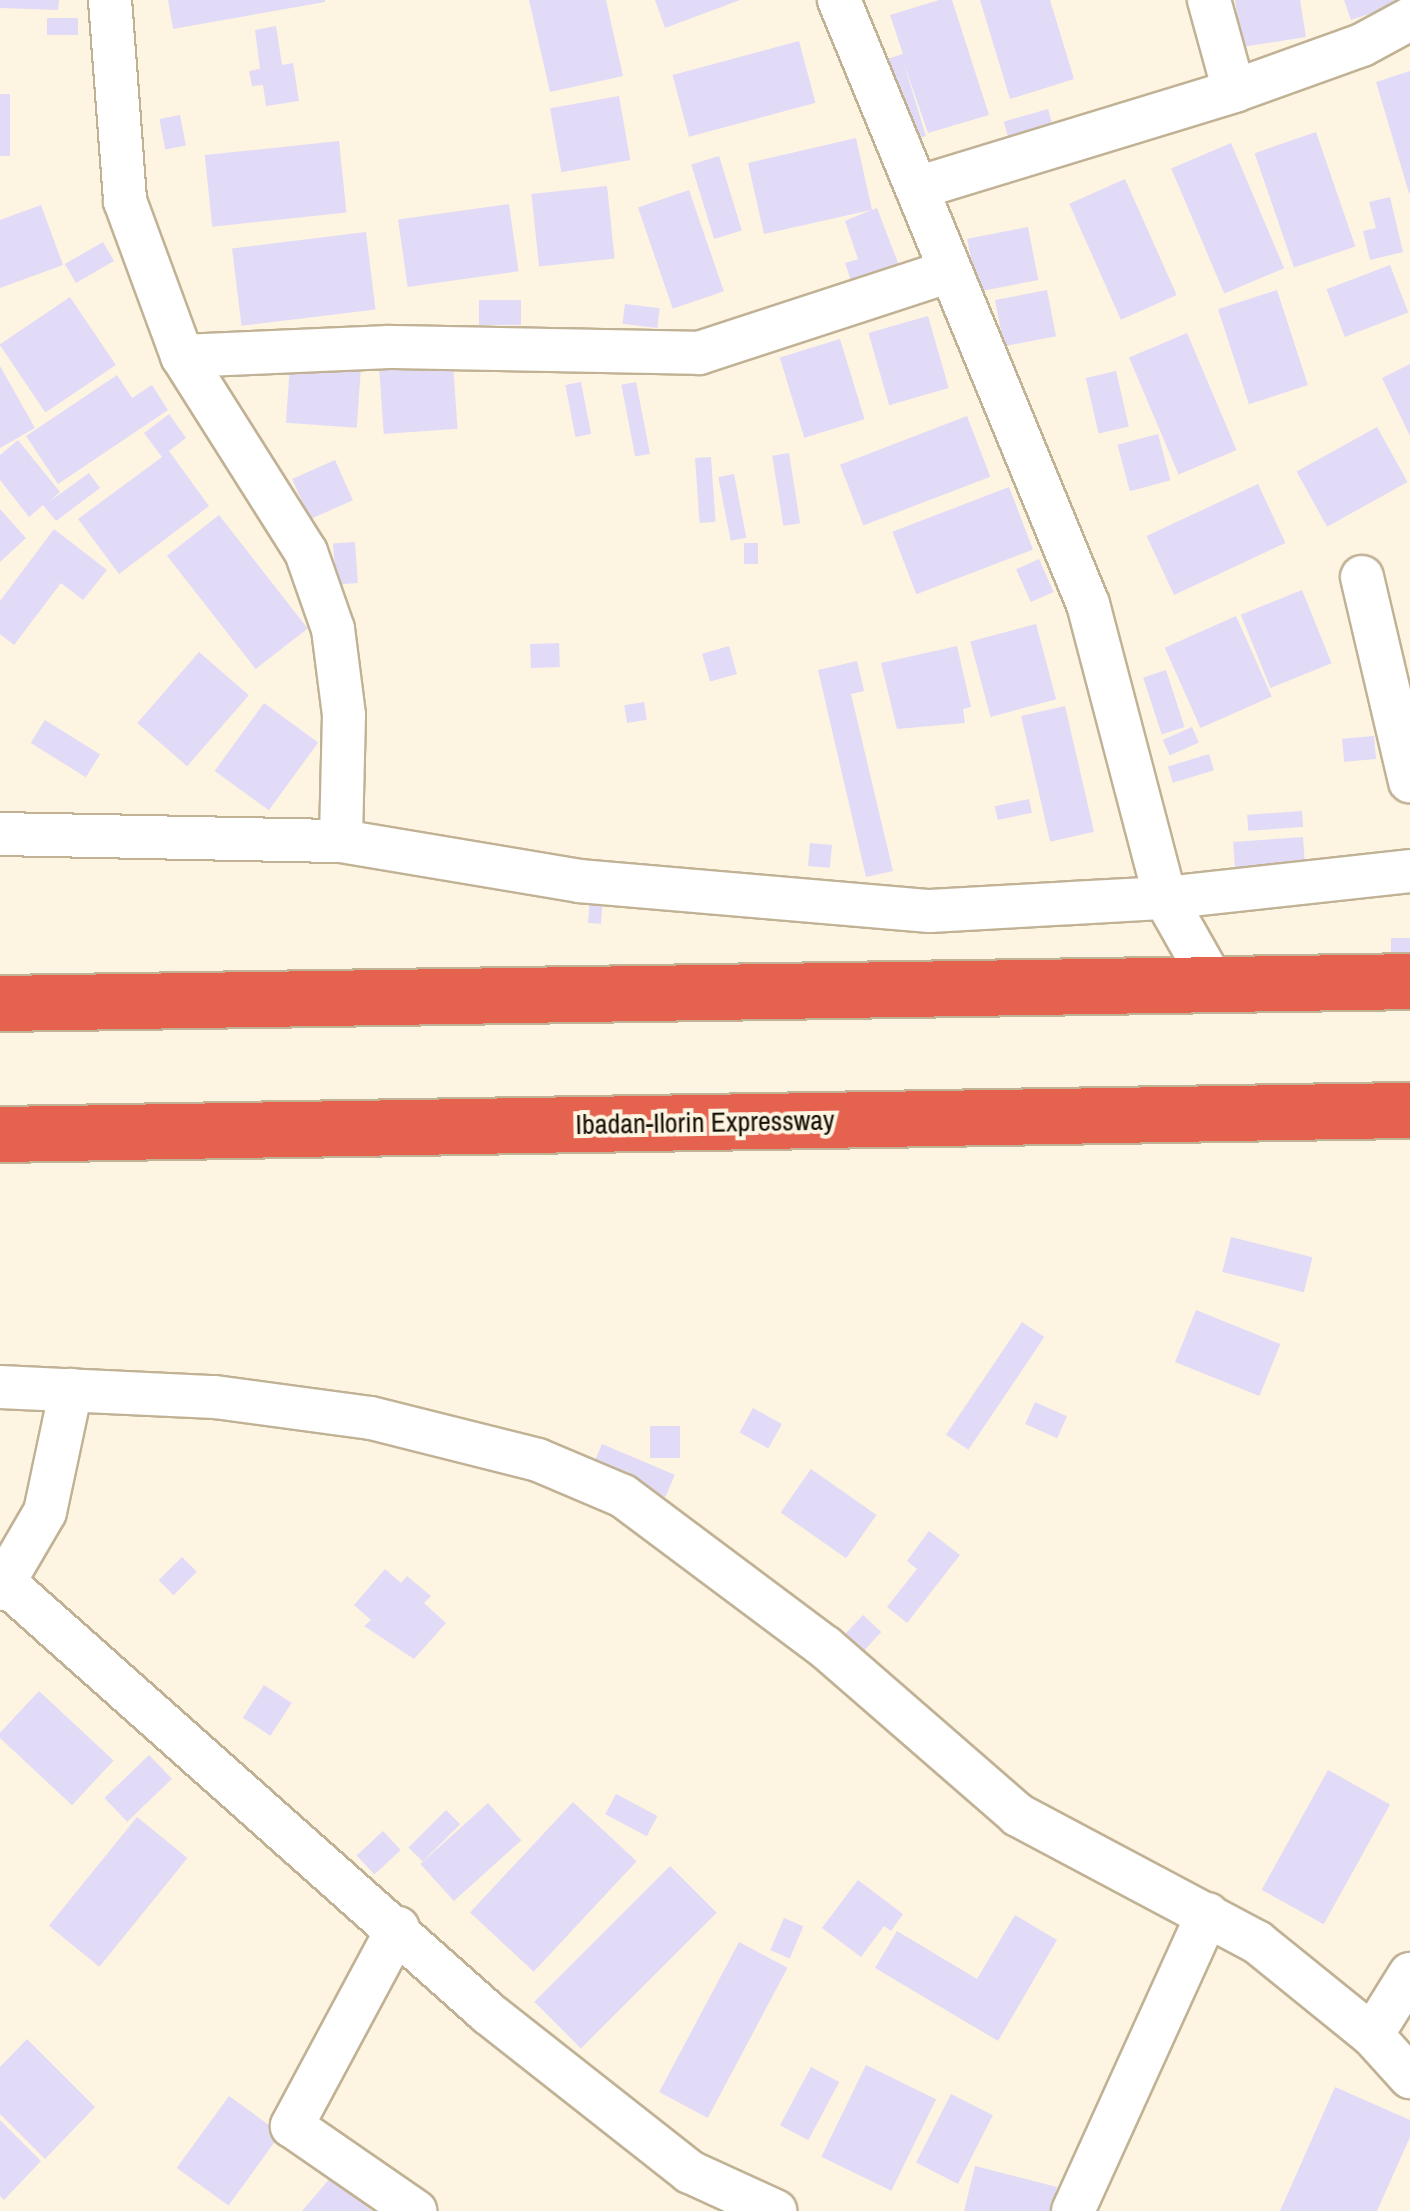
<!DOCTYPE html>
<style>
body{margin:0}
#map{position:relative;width:1410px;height:2211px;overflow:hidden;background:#fef4e2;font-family:"Archivo Narrow",sans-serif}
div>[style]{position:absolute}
.building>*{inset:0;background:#e1dbf7;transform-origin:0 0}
.roads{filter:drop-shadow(2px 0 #c1b295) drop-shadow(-2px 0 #c1b295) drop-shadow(0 2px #c1b295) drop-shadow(0 -2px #c1b295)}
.minor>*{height:42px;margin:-21px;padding:0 21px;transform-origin:21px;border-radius:21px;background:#fff}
.highway>*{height:55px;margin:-27.5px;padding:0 27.5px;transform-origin:27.5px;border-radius:27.5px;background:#e5634e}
span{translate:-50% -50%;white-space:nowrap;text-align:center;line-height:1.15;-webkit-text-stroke:8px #fef4e2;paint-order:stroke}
.street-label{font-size:28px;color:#140f05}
</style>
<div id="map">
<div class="building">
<i style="clip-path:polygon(0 0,59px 0,58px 10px,0 8px)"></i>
<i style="clip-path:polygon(168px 0,325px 0,325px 2px,173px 29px)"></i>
<i style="clip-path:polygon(529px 0,606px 0,623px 76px,550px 92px)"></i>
<i style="clip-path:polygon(655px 0,740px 0,665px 28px)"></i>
<i style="clip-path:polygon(939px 0,952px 0,989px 115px,928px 133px,903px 61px,926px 136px,902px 143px,877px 62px,903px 54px,890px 15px)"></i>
<i style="clip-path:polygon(980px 0,1050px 0,1074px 79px,1010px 99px)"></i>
<i style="clip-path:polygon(1235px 0,1300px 0,1306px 37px,1242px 47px)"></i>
<i style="clip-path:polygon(1344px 0,1407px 0,1408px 1px,1351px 20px)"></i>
<i style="left:47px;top:18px;width:31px;height:17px"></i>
<i style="clip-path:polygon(276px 26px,282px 65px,293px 63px,299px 101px,266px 106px,263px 85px,252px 86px,249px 71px,260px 69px,255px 30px)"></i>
<i style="left:799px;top:41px;width:64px;height:131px;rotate:75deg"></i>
<i style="clip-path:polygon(1410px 71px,1410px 193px,1409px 193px,1376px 82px)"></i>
<i style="left:0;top:94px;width:10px;height:62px"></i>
<i style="left:619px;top:96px;width:65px;height:70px;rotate:80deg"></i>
<i style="left:1048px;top:109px;width:29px;height:46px;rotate:74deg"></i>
<i style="left:180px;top:115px;width:31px;height:21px;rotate:79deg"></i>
<i style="left:1316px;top:132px;width:121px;height:65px;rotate:71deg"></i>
<i style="clip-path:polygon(856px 138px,872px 210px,877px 208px,900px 268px,854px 289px,845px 263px,858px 259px,845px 221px,871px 210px,764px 234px,748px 163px)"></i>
<i style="left:339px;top:141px;width:72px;height:135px;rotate:84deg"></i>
<i style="left:1231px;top:143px;width:136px;height:65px;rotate:67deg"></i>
<i style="left:719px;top:156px;width:78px;height:29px;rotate:73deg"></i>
<i style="left:1125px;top:179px;width:127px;height:61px;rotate:66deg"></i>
<i style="left:607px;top:186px;width:73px;height:76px;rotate:84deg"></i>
<i style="left:689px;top:190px;width:107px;height:54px;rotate:71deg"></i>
<i style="clip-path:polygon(1390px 197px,1403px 252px,1370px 260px,1363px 231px,1376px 228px,1369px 202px)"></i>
<i style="left:509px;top:204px;width:68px;height:112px;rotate:82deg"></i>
<i style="clip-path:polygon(41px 205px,63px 265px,0 288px,0 220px)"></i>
<i style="left:1028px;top:227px;width:54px;height:62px;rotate:79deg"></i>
<i style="left:366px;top:232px;width:78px;height:135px;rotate:83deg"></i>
<i style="left:103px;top:242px;width:22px;height:44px;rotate:60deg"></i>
<i style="left:1390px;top:265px;width:51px;height:68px;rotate:69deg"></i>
<i style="left:1047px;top:290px;width:47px;height:53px;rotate:79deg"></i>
<i style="left:1277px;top:290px;width:100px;height:62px;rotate:72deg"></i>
<i style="left:70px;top:297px;width:82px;height:85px;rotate:56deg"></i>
<i style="left:479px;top:300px;width:42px;height:25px"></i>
<i style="left:625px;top:304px;width:35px;height:20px;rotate:7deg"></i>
<i style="left:928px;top:316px;width:75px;height:62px;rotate:74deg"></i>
<i style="left:1187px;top:333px;width:127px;height:63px;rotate:67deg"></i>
<i style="left:840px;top:339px;width:84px;height:63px;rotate:73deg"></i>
<i style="left:290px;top:364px;width:71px;height:59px;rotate:4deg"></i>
<i style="left:453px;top:364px;width:65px;height:74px;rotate:86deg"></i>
<i style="clip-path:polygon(1410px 364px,1410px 436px,1382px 378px)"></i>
<i style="clip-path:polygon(0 366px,35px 428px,0 448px)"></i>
<i style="left:1116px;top:371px;width:57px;height:31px;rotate:77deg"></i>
<i style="clip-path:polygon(117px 375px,132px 398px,152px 385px,168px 410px,58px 484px,26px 436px)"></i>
<i style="left:581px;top:382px;width:53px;height:16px;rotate:79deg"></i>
<i style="left:636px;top:382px;width:73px;height:15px;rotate:79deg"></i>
<i style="clip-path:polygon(169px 414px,186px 438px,169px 451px,209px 506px,119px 574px,78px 519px,162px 457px,144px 433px)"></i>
<i style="left:967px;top:416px;width:65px;height:136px;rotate:69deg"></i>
<i style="left:1377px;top:427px;width:63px;height:92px;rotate:61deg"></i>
<i style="left:1158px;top:434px;width:48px;height:42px;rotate:75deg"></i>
<i style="clip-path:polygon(18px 440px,60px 492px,49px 502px,89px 473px,100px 488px,56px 521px,43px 505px,29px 517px,0 480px,0 455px)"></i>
<i style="left:789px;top:453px;width:71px;height:17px;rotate:81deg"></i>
<i style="left:711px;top:457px;width:65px;height:16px;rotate:86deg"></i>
<i style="left:335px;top:460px;width:44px;height:47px;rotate:66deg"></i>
<i style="left:734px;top:474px;width:65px;height:16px;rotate:79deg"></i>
<i style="left:1258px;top:484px;width:65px;height:123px;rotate:65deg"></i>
<i style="left:1009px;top:487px;width:67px;height:125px;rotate:69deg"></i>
<i style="clip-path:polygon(0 509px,26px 538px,0 562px)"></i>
<i style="left:219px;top:515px;width:144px;height:66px;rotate:52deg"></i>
<i style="clip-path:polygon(54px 529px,107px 570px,83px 600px,61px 583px,14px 645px,0 634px,0 601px)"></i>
<i style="left:355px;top:542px;width:41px;height:22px;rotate:86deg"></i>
<i style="left:744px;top:543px;width:14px;height:21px"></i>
<i style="left:1039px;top:559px;width:36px;height:25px;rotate:66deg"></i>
<i style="left:1302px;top:590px;width:79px;height:66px;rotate:68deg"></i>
<i style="left:1236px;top:616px;width:88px;height:78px;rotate:66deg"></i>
<i style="left:1036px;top:624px;width:78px;height:68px;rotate:75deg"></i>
<i style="left:559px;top:643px;width:24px;height:29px;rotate:88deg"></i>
<i style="left:729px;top:646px;width:29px;height:28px;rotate:74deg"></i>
<i style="clip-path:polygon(957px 646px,971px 707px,963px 709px,965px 723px,897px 729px,881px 663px)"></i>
<i style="left:199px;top:652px;width:66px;height:94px;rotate:41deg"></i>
<i style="clip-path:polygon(857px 661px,864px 691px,851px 694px,893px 871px,866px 877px,818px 670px)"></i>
<i style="left:1166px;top:670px;width:60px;height:24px;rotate:72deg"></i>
<i style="left:644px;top:702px;width:18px;height:20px;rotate:81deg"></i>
<i style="left:264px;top:703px;width:67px;height:84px;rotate:36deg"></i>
<i style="left:1065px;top:706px;width:129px;height:45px;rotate:77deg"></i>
<i style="left:45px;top:720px;width:65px;height:27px;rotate:32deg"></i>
<i style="left:1192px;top:727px;width:17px;height:32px;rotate:66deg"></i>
<i style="left:1374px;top:736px;width:23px;height:32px;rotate:85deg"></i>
<i style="left:1209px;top:754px;width:17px;height:43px;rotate:73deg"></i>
<i style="left:1029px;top:799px;width:14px;height:35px;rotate:78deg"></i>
<i style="left:1302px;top:811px;width:16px;height:55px;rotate:86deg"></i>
<i style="left:1303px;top:837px;width:30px;height:70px;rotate:86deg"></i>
<i style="left:810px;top:843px;width:22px;height:23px;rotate:5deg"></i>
<i style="left:590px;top:895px;width:13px;height:28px;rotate:4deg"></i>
<i style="left:1391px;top:938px;width:19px;height:21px"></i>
<i style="left:1231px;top:1237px;width:84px;height:36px;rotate:14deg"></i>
<i style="left:1196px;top:1310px;width:91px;height:56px;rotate:22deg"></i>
<i style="left:1022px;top:1322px;width:27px;height:136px;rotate:34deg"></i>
<i style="left:1035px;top:1402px;width:35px;height:24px;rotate:24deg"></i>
<i style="left:753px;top:1408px;width:33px;height:28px;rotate:29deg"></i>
<i style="left:650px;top:1426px;width:30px;height:32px"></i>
<i style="left:602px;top:1444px;width:79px;height:24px;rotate:23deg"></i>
<i style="left:811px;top:1469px;width:80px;height:53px;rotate:35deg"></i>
<i style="clip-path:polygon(929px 1531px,960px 1555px,907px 1623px,887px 1607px,917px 1569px,907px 1561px)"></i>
<i style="left:182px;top:1557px;width:21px;height:33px;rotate:45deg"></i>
<i style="clip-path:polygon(385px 1569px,401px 1583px,407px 1576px,431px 1596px,424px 1603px,446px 1623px,414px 1659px,364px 1626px,371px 1620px,354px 1605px)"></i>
<i style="left:863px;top:1615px;width:25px;height:33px;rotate:43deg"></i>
<i style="left:264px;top:1685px;width:33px;height:39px;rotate:33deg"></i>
<i style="left:39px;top:1691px;width:102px;height:61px;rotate:43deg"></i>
<i style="left:149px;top:1755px;width:33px;height:62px;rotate:46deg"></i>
<i style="left:1328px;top:1770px;width:71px;height:137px;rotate:29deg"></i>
<i style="left:616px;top:1794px;width:47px;height:23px;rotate:28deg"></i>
<i style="left:573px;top:1802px;width:87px;height:151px;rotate:43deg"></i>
<i style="left:488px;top:1803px;width:50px;height:91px;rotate:48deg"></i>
<i style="left:446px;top:1810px;width:20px;height:53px;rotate:45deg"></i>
<i style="left:137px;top:1817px;width:65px;height:140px;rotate:39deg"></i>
<i style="left:383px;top:1831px;width:26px;height:36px;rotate:47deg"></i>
<i style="left:670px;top:1866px;width:66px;height:192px;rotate:45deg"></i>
<i style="clip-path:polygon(858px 1880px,903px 1914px,891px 1931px,884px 1926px,861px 1957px,822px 1928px)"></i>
<i style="clip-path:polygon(1015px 1915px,1057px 1940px,998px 2041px,875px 1968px,897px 1931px,977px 1979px)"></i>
<i style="left:784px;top:1918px;width:21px;height:35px;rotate:23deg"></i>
<i style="left:739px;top:1942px;width:55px;height:170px;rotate:28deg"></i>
<i style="clip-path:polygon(27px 2039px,95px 2107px,45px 2159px,0 2114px,0 2067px)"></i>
<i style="left:866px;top:2065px;width:78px;height:102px;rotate:26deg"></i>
<i style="left:811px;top:2067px;width:32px;height:66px;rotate:28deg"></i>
<i style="clip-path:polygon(1335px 2087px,1410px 2120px,1410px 2137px,1377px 2211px,1280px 2211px)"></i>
<i style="left:951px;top:2094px;width:47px;height:77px;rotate:27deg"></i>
<i style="left:229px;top:2096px;width:64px;height:89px;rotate:36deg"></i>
<i style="clip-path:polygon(0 2120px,41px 2161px,4px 2200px,0 2196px)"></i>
<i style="clip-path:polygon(975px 2166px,1057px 2187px,1051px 2211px,964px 2211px)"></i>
<i style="clip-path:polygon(332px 2176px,372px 2211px,302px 2211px)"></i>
</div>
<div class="roads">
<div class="minor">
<i style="left:110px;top:0;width:202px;rotate:85.7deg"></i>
<i style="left:125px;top:201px;width:165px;rotate:69.8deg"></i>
<i style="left:182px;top:356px;width:232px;rotate:57.7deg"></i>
<i style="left:306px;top:552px;width:82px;rotate:70.7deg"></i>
<i style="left:333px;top:629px;width:87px;rotate:82.7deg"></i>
<i style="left:344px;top:715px;width:126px;rotate:91.4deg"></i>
<i style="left:341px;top:841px;width:241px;rotate:9.5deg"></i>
<i style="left:579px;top:881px;width:352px;rotate:4.9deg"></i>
<i style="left:930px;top:911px;width:235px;rotate:-3.2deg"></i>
<i style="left:1165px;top:898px;width:246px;rotate:-6.3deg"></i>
<i style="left:839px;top:0;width:653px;rotate:67.6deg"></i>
<i style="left:1088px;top:604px;width:304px;rotate:75.3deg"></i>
<i style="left:1165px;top:898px;width:98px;rotate:60.5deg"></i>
<i style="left:1209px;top:0;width:94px;rotate:74.6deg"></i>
<i style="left:917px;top:188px;width:332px;rotate:-17deg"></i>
<i style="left:1234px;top:91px;width:136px;rotate:-19.8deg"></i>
<i style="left:1362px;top:45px;width:55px;rotate:-28.4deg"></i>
<i style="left:182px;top:356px;width:207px;rotate:-2.5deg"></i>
<i style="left:389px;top:347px;width:310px;rotate:1.1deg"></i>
<i style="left:699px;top:353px;width:264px;rotate:-18.1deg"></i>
<i style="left:1362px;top:577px;width:210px;rotate:76.8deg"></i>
<i style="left:0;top:834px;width:341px;rotate:1.2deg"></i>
<i style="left:0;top:1387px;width:215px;rotate:2.7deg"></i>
<i style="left:215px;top:1397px;width:157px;rotate:7.7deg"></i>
<i style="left:371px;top:1418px;width:172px;rotate:14.1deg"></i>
<i style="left:538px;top:1460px;width:92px;rotate:23deg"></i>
<i style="left:623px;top:1496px;width:252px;rotate:36.8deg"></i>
<i style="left:825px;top:1647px;width:256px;rotate:41deg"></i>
<i style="left:1018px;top:1815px;width:271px;rotate:28deg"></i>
<i style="left:1257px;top:1942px;width:148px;rotate:39deg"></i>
<i style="left:1372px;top:2035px;width:57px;rotate:47.9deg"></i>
<i style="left:4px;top:1582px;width:648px;rotate:41.68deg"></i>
<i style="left:488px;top:2013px;width:257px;rotate:38.2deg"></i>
<i style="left:690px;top:2172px;width:94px;rotate:24.6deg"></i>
<i style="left:0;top:1589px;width:89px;rotate:-59.7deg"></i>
<i style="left:45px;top:1512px;width:125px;rotate:-78deg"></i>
<i style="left:398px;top:1928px;width:225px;rotate:118.2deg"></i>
<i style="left:292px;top:2126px;width:150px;rotate:34.6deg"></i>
<i style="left:1372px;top:2035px;width:72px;rotate:-58.1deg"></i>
<i style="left:1073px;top:2211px;width:326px;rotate:-65.6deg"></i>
</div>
<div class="highway">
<i style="left:0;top:1003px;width:1410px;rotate:-0.89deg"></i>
<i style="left:0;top:1134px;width:1410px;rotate:-0.98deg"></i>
</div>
</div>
<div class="street-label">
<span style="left:705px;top:1122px;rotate:-1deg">Ibadan-Ilorin Expressway</span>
</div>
</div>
